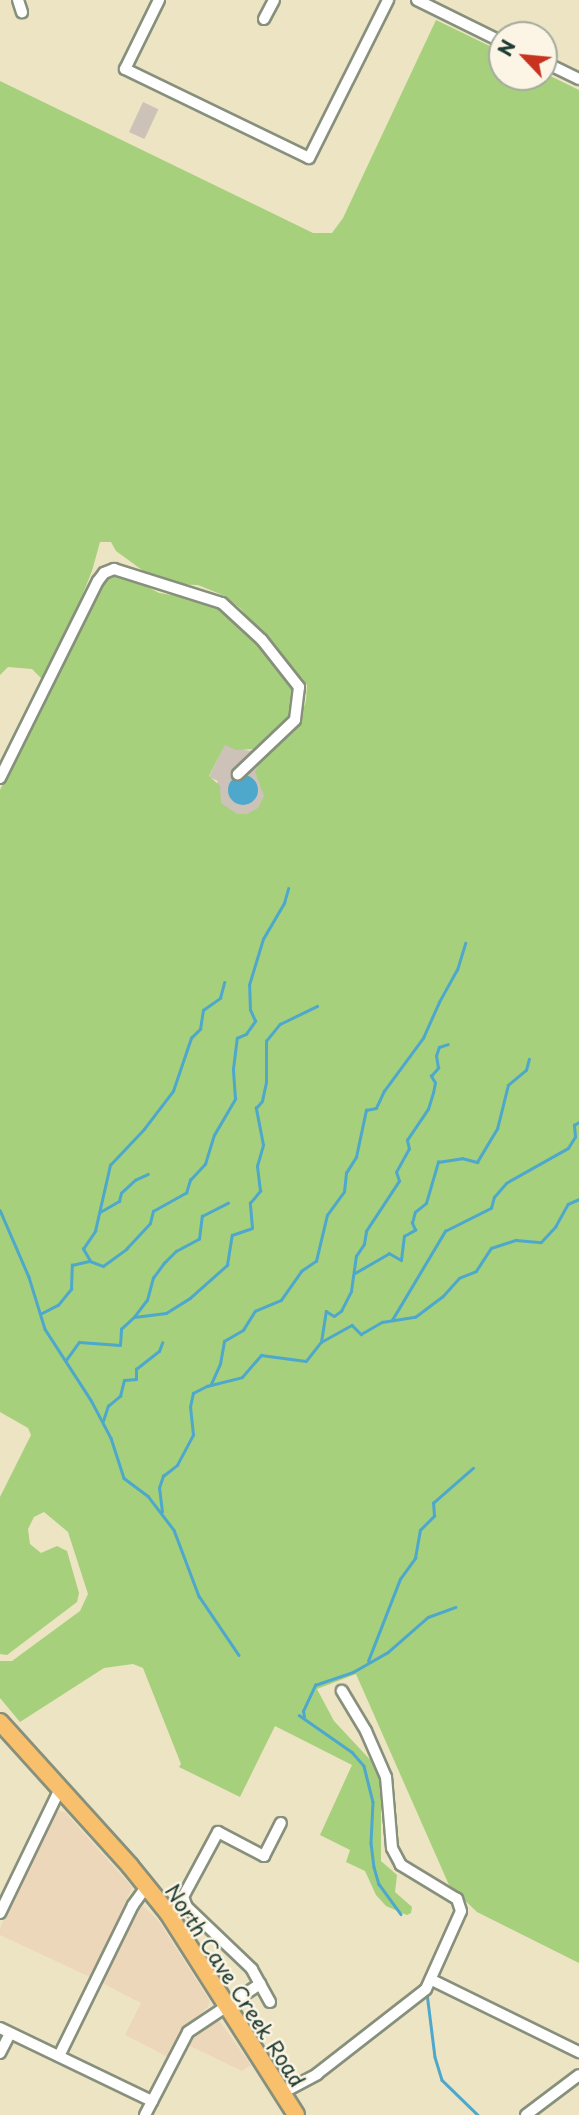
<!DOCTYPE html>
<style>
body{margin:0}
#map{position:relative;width:579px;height:2115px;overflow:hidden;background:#ede4c3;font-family:"Playpen Sans",sans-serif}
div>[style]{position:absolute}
.built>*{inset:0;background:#edd7ba}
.industrial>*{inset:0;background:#ccc2b8;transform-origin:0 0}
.green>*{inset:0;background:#a6d07c}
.water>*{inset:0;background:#4ea8cc}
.round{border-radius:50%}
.stream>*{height:2.5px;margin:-1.25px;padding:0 1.25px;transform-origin:1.25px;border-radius:1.25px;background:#4ea8cc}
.roads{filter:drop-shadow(2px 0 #86907c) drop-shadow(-2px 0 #86907c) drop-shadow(0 2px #86907c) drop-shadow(0 -2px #86907c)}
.street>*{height:10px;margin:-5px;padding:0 5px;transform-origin:5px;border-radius:5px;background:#fff}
.primary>*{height:16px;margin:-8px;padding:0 8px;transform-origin:8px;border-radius:8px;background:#f8bf6c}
span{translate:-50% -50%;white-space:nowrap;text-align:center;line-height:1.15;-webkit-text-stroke:5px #fcf5e5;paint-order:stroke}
.street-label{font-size:21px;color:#1f3d34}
.north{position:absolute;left:488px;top:21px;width:70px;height:70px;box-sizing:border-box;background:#fcf5e5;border:2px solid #a4ab9e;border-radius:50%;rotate:296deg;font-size:19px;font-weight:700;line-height:28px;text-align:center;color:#1f3d34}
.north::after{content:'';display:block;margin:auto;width:24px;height:32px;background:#c8321e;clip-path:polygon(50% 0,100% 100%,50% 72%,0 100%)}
</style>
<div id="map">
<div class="built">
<i style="clip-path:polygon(59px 1811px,65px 1812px,132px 1887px,92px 1978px,0 1935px,0 1928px,53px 1816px)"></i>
<i style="clip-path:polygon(143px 1906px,158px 1920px,210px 2001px,208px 2007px,184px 2028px,168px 2057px,125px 2035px,141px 2003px,102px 1983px,137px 1909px)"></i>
<i style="clip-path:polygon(218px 2019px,251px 2065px,242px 2071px,188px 2045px,195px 2033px)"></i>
</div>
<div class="industrial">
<i style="left:143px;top:102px;width:17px;height:33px;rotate:25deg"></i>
<i style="clip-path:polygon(225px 744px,249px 751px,256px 749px,261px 754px,281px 804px,246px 834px,200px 815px,218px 781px,209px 777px)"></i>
</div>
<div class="green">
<i style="clip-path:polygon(436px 20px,502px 52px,502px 77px,544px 77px,544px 73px,579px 90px,579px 1963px,477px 1912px,449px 1885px,356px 1674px,317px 1689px,334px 1721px,376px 1766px,381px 1780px,381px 1861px,397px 1875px,395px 1892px,412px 1907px,411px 1913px,407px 1915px,386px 1906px,376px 1895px,365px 1871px,346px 1862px,350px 1850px,320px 1835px,352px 1765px,275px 1726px,240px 1797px,179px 1767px,181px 1764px,143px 1668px,133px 1664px,104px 1668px,20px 1722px,0 1698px,0 1661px,12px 1661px,80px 1611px,88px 1594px,68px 1532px,44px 1512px,34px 1517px,28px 1529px,30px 1544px,41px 1553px,57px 1546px,67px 1551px,79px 1593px,77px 1602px,7px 1655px,0 1654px,0 1497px,31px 1435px,28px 1428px,0 1412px,0 790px,103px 582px,110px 574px,125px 575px,159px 593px,203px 600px,226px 611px,294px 682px,296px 698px,293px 712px,256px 749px,236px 750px,225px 745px,209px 776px,220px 786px,221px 803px,237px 814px,247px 814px,258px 808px,264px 796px,255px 772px,263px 757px,299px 720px,306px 701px,307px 685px,241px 609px,225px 596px,198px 585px,171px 584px,149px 575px,116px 551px,111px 542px,100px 542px,92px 571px,55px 663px,43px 680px,32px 669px,8px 667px,0 675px,0 81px,313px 233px,332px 233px,343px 218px)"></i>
</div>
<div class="water">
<i class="round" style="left:228px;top:775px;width:30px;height:30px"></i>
</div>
<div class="stream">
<i style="left:0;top:1210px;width:73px;rotate:66.6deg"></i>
<i style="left:29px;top:1277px;width:54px;rotate:72.9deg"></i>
<i style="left:45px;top:1329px;width:85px;rotate:57.1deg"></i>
<i style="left:91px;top:1400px;width:43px;rotate:62.2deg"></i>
<i style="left:111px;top:1438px;width:42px;rotate:72deg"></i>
<i style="left:124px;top:1478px;width:30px;rotate:37deg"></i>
<i style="left:148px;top:1496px;width:43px;rotate:52.6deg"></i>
<i style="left:174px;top:1530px;width:71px;rotate:69.3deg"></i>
<i style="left:199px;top:1596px;width:71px;rotate:55.9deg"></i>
<i style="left:100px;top:1212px;width:22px;rotate:-30deg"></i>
<i style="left:119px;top:1201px;width:8px;rotate:-76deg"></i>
<i style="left:121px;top:1193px;width:19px;rotate:-43deg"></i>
<i style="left:135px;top:1180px;width:14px;rotate:-25deg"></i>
<i style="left:90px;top:1261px;width:14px;rotate:-120deg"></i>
<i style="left:83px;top:1249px;width:22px;rotate:-56deg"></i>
<i style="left:95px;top:1231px;width:68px;rotate:-77.2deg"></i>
<i style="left:110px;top:1165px;width:50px;rotate:-46.6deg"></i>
<i style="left:144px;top:1129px;width:48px;rotate:-52.7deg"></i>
<i style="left:173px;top:1091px;width:56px;rotate:-71.2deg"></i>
<i style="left:191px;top:1038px;width:13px;rotate:-45deg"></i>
<i style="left:200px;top:1029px;width:19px;rotate:-81deg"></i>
<i style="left:203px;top:1010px;width:21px;rotate:-35deg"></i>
<i style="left:220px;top:998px;width:16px;rotate:-75deg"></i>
<i style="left:355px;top:1273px;width:39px;rotate:-30deg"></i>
<i style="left:389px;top:1253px;width:14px;rotate:30deg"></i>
<i style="left:401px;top:1260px;width:24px;rotate:-83deg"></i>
<i style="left:404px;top:1236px;width:13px;rotate:-29deg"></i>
<i style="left:415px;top:1230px;width:8px;rotate:-113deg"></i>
<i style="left:412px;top:1223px;width:11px;rotate:-75deg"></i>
<i style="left:415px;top:1212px;width:14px;rotate:-39deg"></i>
<i style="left:426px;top:1203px;width:43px;rotate:-73.7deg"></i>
<i style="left:438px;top:1162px;width:24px;rotate:-9deg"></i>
<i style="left:462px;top:1158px;width:16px;rotate:15deg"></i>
<i style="left:477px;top:1162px;width:39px;rotate:-59deg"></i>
<i style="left:497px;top:1129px;width:45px;rotate:-76deg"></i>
<i style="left:508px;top:1085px;width:23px;rotate:-40deg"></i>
<i style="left:526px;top:1070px;width:11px;rotate:-75deg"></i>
<i style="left:40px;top:1314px;width:20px;rotate:-27deg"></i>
<i style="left:58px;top:1305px;width:21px;rotate:-51deg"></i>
<i style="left:71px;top:1289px;width:24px;rotate:-88deg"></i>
<i style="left:72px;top:1265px;width:18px;rotate:-13deg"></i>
<i style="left:90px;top:1261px;width:14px;rotate:21deg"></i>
<i style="left:103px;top:1266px;width:29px;rotate:-36deg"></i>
<i style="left:126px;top:1249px;width:35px;rotate:-47deg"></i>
<i style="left:150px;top:1223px;width:12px;rotate:-76deg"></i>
<i style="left:153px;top:1211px;width:38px;rotate:-29deg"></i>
<i style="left:186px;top:1193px;width:14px;rotate:-73deg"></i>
<i style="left:190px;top:1180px;width:22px;rotate:-47deg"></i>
<i style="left:205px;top:1164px;width:30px;rotate:-73deg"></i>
<i style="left:214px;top:1135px;width:42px;rotate:-59.7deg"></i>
<i style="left:235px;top:1099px;width:30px;rotate:-94deg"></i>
<i style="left:233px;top:1069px;width:31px;rotate:-83deg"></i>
<i style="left:237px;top:1038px;width:10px;rotate:-24deg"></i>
<i style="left:246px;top:1034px;width:16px;rotate:-55deg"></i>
<i style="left:255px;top:1021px;width:12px;rotate:-114deg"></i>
<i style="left:250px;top:1010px;width:25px;rotate:-92deg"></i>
<i style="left:249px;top:985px;width:48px;rotate:-73.1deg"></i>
<i style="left:263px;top:939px;width:42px;rotate:-59.7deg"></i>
<i style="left:284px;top:903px;width:15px;rotate:-74deg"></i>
<i style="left:134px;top:1317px;width:21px;rotate:-53deg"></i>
<i style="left:147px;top:1300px;width:23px;rotate:-75deg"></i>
<i style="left:153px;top:1278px;width:19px;rotate:-54deg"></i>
<i style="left:164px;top:1263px;width:17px;rotate:-45deg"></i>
<i style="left:176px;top:1251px;width:26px;rotate:-28deg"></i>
<i style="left:199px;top:1239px;width:23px;rotate:-83deg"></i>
<i style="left:202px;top:1216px;width:29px;rotate:-27deg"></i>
<i style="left:392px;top:1320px;width:104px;rotate:-59.2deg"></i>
<i style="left:445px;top:1231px;width:51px;rotate:-26.6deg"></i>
<i style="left:491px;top:1208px;width:11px;rotate:-75deg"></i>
<i style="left:494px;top:1197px;width:18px;rotate:-49deg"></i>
<i style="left:506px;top:1183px;width:71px;rotate:-29.4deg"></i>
<i style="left:568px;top:1148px;width:13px;rotate:-58deg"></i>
<i style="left:575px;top:1137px;width:12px;rotate:-95deg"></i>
<i style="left:574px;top:1125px;width:6px;rotate:-31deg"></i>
<i style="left:321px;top:1342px;width:31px;rotate:-81deg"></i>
<i style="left:326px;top:1311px;width:9px;rotate:32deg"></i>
<i style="left:334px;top:1316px;width:9px;rotate:-36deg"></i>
<i style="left:341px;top:1311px;width:22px;rotate:-63deg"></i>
<i style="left:351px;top:1291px;width:35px;rotate:-82deg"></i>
<i style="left:356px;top:1256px;width:14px;rotate:-56deg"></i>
<i style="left:364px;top:1244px;width:13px;rotate:-81deg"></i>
<i style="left:366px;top:1231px;width:60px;rotate:-56.6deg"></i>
<i style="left:399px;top:1181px;width:9px;rotate:-108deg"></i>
<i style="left:396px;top:1172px;width:26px;rotate:-61deg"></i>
<i style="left:409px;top:1149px;width:9px;rotate:-103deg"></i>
<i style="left:407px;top:1140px;width:37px;rotate:-56deg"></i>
<i style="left:428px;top:1109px;width:17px;rotate:-73deg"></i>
<i style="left:433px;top:1093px;width:10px;rotate:-79deg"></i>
<i style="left:435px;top:1083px;width:8px;rotate:-120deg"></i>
<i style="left:431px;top:1076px;width:11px;rotate:-49deg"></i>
<i style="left:438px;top:1068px;width:12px;rotate:-99deg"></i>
<i style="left:436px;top:1056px;width:9px;rotate:-72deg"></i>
<i style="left:439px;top:1047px;width:9px;rotate:-18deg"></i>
<i style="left:66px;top:1360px;width:22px;rotate:-54deg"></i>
<i style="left:79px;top:1342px;width:41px;rotate:4.2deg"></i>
<i style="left:120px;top:1345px;width:16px;rotate:-86deg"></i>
<i style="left:121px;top:1329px;width:18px;rotate:-43deg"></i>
<i style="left:134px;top:1317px;width:32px;rotate:-7deg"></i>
<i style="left:166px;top:1313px;width:28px;rotate:-32deg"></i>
<i style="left:190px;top:1298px;width:50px;rotate:-41.7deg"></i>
<i style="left:227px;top:1265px;width:30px;rotate:-81deg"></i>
<i style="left:232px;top:1235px;width:21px;rotate:-19deg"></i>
<i style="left:252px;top:1228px;width:25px;rotate:-95deg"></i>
<i style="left:250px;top:1203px;width:16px;rotate:-50deg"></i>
<i style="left:260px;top:1191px;width:25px;rotate:-97deg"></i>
<i style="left:257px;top:1166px;width:22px;rotate:-74deg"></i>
<i style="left:263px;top:1145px;width:38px;rotate:-101deg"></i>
<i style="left:256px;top:1108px;width:9px;rotate:-49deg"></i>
<i style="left:262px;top:1101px;width:19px;rotate:-78deg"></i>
<i style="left:266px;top:1082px;width:41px;rotate:-90deg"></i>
<i style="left:266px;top:1041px;width:22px;rotate:-51deg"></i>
<i style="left:280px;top:1024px;width:41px;rotate:-25.9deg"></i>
<i style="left:211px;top:1384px;width:22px;rotate:-66deg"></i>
<i style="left:220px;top:1364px;width:23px;rotate:-80deg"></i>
<i style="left:224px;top:1341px;width:22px;rotate:-30deg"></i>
<i style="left:243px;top:1330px;width:22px;rotate:-58deg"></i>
<i style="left:255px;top:1311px;width:28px;rotate:-23deg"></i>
<i style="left:281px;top:1300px;width:35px;rotate:-55deg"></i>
<i style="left:301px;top:1271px;width:18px;rotate:-34deg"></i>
<i style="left:316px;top:1261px;width:47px;rotate:-76.6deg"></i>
<i style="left:327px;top:1215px;width:29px;rotate:-54deg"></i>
<i style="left:344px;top:1192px;width:19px;rotate:-84deg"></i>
<i style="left:346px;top:1173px;width:19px;rotate:-58deg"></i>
<i style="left:356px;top:1157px;width:48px;rotate:-78deg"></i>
<i style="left:366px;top:1110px;width:10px;rotate:-11deg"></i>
<i style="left:376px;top:1108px;width:19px;rotate:-65deg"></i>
<i style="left:384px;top:1091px;width:66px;rotate:-53.7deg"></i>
<i style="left:423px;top:1038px;width:39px;rotate:-66deg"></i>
<i style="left:439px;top:1002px;width:37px;rotate:-61deg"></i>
<i style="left:457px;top:970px;width:28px;rotate:-73deg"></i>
<i style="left:103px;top:1421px;width:16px;rotate:-72deg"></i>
<i style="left:108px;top:1406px;width:16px;rotate:-40deg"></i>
<i style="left:120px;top:1396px;width:16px;rotate:-76deg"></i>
<i style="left:124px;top:1380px;width:12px;rotate:-5deg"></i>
<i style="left:136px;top:1379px;width:10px;rotate:-90deg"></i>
<i style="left:136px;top:1369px;width:29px;rotate:-38deg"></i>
<i style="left:159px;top:1351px;width:9px;rotate:-69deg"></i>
<i style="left:162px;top:1512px;width:24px;rotate:-97deg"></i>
<i style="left:159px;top:1488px;width:13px;rotate:-72deg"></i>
<i style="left:163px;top:1476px;width:18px;rotate:-38deg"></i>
<i style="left:177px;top:1465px;width:34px;rotate:-62deg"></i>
<i style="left:193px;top:1435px;width:28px;rotate:-96deg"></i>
<i style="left:190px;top:1407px;width:14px;rotate:-78deg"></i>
<i style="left:193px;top:1393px;width:16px;rotate:-27deg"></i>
<i style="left:207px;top:1386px;width:36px;rotate:-14deg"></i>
<i style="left:242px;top:1377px;width:29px;rotate:-49deg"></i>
<i style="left:261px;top:1355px;width:45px;rotate:7.6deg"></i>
<i style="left:306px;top:1361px;width:24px;rotate:-52deg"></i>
<i style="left:321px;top:1342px;width:35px;rotate:-29deg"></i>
<i style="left:352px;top:1325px;width:13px;rotate:45deg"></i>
<i style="left:361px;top:1334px;width:24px;rotate:-30deg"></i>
<i style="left:382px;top:1322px;width:33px;rotate:-9deg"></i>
<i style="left:415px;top:1317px;width:34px;rotate:-37deg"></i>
<i style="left:442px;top:1297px;width:25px;rotate:-48deg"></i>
<i style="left:459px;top:1278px;width:18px;rotate:-22deg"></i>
<i style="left:476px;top:1271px;width:27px;rotate:-57deg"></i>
<i style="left:491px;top:1248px;width:26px;rotate:-18deg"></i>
<i style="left:516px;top:1240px;width:25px;rotate:5deg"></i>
<i style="left:541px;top:1242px;width:21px;rotate:-47deg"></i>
<i style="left:555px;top:1227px;width:26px;rotate:-61deg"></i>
<i style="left:568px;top:1204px;width:12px;rotate:-24deg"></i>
<i style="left:368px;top:1661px;width:88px;rotate:-68.7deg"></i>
<i style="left:400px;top:1579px;width:26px;rotate:-54deg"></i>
<i style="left:415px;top:1558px;width:28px;rotate:-80deg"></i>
<i style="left:420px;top:1530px;width:20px;rotate:-45deg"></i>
<i style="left:434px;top:1516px;width:13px;rotate:-94deg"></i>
<i style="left:433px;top:1503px;width:53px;rotate:-41.2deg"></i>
<i style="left:299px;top:1715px;width:65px;rotate:34.9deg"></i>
<i style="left:352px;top:1752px;width:18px;rotate:49deg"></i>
<i style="left:364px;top:1766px;width:37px;rotate:76deg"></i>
<i style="left:373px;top:1802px;width:41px;rotate:92.8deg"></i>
<i style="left:371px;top:1843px;width:24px;rotate:83deg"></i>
<i style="left:374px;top:1867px;width:18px;rotate:74deg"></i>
<i style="left:379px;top:1884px;width:37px;rotate:54deg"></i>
<i style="left:304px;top:1717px;width:6px;rotate:-99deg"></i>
<i style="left:303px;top:1711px;width:29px;rotate:-65deg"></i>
<i style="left:315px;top:1685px;width:40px;rotate:-18.9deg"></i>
<i style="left:353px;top:1672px;width:40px;rotate:-29.7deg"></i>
<i style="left:388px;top:1652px;width:53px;rotate:-41.2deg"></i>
<i style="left:428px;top:1617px;width:29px;rotate:-20deg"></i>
<i style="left:427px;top:1993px;width:64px;rotate:82.9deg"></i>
<i style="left:435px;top:2057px;width:24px;rotate:73deg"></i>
<i style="left:442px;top:2080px;width:50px;rotate:44.2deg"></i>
</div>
<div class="roads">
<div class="street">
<i style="left:18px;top:0;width:13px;rotate:72deg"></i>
<i style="left:159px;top:0;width:77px;rotate:116.2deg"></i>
<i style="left:125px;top:69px;width:204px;rotate:25.8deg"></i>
<i style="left:309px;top:158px;width:177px;rotate:-63.4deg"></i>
<i style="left:417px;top:0;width:95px;rotate:26.3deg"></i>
<i style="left:264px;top:19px;width:21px;rotate:-62deg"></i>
<i style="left:544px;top:62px;width:39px;rotate:26deg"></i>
<i style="left:0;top:778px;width:220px;rotate:-63.6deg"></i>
<i style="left:98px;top:581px;width:10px;rotate:-53deg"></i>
<i style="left:104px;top:573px;width:11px;rotate:-22deg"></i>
<i style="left:114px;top:569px;width:113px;rotate:17.5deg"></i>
<i style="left:222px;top:603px;width:54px;rotate:42.8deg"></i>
<i style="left:262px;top:640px;width:60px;rotate:51.8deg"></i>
<i style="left:299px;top:687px;width:33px;rotate:97deg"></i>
<i style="left:295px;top:720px;width:79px;rotate:136.5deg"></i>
<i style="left:0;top:1913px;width:138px;rotate:-64.2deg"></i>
<i style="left:432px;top:1980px;width:164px;rotate:26.1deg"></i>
<i style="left:270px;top:2002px;width:38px;rotate:-119deg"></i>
<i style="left:252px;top:1969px;width:90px;rotate:-136.4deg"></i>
<i style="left:187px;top:1907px;width:11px;rotate:-112deg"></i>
<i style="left:183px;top:1897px;width:74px;rotate:-61.7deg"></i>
<i style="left:218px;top:1832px;width:52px;rotate:27.6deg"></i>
<i style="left:264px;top:1856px;width:37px;rotate:-63deg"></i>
<i style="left:0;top:2028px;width:169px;rotate:25.7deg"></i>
<i style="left:0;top:2053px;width:22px;rotate:-63deg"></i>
<i style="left:59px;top:2056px;width:168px;rotate:-63.9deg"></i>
<i style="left:133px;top:1905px;width:24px;rotate:-54deg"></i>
<i style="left:282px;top:2093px;width:40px;rotate:-28deg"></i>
<i style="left:317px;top:2074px;width:138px;rotate:-37.9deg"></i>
<i style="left:426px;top:1989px;width:85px;rotate:-65.8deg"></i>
<i style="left:461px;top:1911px;width:13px;rotate:-108deg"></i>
<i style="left:457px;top:1899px;width:66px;rotate:-148.7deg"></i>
<i style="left:401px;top:1865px;width:19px;rotate:-118deg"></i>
<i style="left:392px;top:1848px;width:71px;rotate:-94.8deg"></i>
<i style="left:386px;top:1777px;width:50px;rotate:-113.5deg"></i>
<i style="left:366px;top:1731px;width:47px;rotate:-121deg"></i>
<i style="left:145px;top:2115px;width:93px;rotate:-62.6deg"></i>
<i style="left:188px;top:2032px;width:87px;rotate:-33.7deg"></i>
<i style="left:526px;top:2115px;width:66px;rotate:-37deg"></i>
</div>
<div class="primary">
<i style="left:0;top:1722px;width:194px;rotate:47.9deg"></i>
<i style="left:130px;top:1866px;width:60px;rotate:51deg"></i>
<i style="left:168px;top:1913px;width:239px;rotate:57.6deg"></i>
</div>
</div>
<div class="street-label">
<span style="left:236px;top:1985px;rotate:57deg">North Cave Creek Road</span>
</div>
<div class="north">N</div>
</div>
